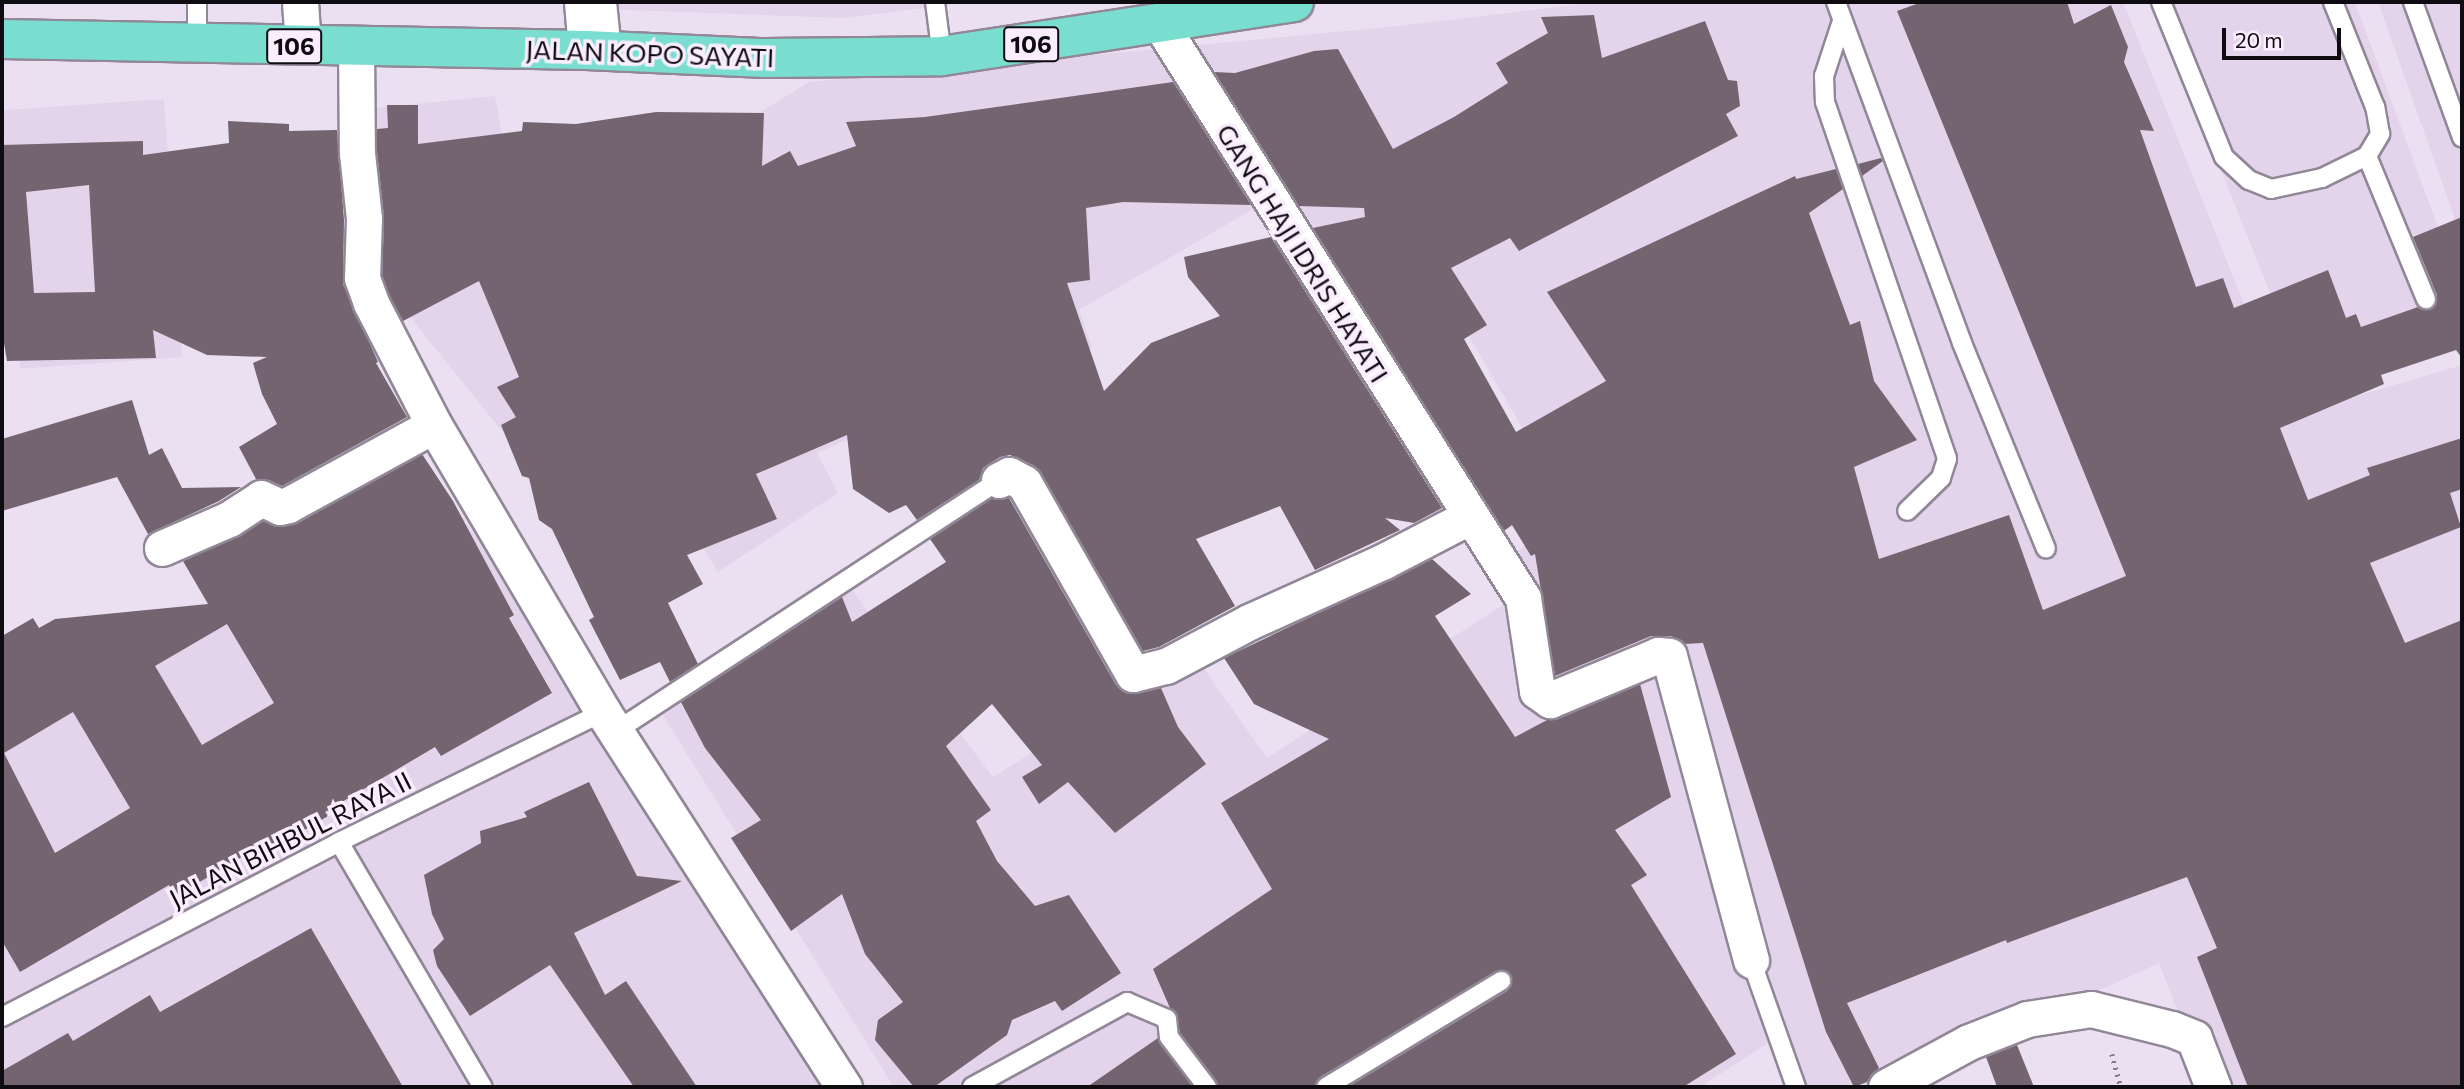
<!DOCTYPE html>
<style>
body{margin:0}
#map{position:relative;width:2464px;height:1089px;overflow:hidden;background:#ebe0f1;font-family:Commissioner,sans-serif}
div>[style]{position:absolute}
.built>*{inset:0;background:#e3d4eb;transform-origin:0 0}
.building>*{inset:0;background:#736470}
.path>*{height:4.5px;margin-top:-2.25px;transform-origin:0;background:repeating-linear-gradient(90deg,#817a85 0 2px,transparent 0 7px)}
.roads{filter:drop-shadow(2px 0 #918797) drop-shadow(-2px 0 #918797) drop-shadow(0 2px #918797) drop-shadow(0 -2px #918797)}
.service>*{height:18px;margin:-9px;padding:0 9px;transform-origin:9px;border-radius:9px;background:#fff}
.minor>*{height:35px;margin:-17.5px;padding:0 17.5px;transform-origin:17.5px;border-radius:17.5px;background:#fff}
.primary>*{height:38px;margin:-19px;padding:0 19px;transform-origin:19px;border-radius:19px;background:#79ded0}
span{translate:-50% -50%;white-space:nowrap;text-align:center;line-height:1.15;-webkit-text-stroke:7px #f9edfe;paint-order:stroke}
.shield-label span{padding:2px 5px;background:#f9edfe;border:2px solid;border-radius:5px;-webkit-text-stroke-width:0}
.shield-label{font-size:24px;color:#0f0c11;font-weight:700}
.street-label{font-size:26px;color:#0f0c11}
.frame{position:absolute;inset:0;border:4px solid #0f0c11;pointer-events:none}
.scale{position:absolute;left:2222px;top:28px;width:119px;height:32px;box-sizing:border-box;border:4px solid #0f0c11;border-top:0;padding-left:9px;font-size:21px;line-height:24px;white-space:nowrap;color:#0f0c11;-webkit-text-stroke:5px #f9edfe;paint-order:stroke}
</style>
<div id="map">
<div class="built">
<i style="clip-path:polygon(599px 2px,974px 2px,843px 18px,600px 9px)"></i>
<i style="clip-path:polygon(1600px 2px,2123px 2px,2289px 416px,2462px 365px,2462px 1087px,2207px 1087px,2159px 963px,1890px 1087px,1800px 1087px,1784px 1033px,1700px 1087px,894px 1087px,651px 696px,846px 582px,993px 777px,1193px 653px,1267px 758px,1518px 595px,1518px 551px,1570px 511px,1458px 317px,1376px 368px,1271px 199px,1079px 310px,1092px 347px,989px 409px,981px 381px,817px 453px,838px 493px,718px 572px,607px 395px,502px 431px,397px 301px,375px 108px,495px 96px,525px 257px,809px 82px,1398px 26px)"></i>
<i style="clip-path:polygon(2154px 2px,2355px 2px,2462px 292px,2462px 348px,2312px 398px)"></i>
<i style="clip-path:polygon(2378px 2px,2462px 2px,2462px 239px)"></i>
<i style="left:164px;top:99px;width:259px;height:162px;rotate:86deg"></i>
<i style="clip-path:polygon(456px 507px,835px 1087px,2px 1087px,2px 725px)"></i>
</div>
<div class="building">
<i style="clip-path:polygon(1922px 2px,2067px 2px,2074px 24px,2111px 5px,2128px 47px,2124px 62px,2154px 131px,2140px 130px,2196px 287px,2223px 278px,2234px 308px,2328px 270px,2346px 318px,2356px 314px,2361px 327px,2418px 307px,2430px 310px,2435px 305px,2437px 295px,2413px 237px,2462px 217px,2462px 358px,2456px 350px,2381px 375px,2384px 384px,2280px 428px,2308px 500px,2370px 475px,2367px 468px,2462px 438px,2462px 489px,2450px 493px,2461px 527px,2370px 563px,2405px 643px,2462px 620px,2462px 1087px,2248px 1087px,2197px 957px,2217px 948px,2187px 877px,2007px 943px,2006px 940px,1847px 1003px,1879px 1068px,1867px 1082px,1854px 1087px,1826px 1032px,1703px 643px,1684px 644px,1671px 636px,1651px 636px,1555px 676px,1535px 554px,1531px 556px,1512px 525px,1504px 531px,1313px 228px,1365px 217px,1364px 208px,1299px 206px,1214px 72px,1235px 73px,1314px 51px,1338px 49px,1393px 149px,1454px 117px,1508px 83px,1496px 63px,1548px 33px,1541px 17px,1594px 15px,1602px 58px,1705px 21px,1728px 80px,1737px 81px,1740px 106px,1726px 114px,1738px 136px,1519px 251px,1510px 238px,1451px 268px,1487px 325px,1464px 339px,1516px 432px,1606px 381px,1547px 292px,1795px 176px,1796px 179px,1836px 169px,1843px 189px,1809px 213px,1850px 325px,1860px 321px,1874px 381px,1917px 440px,1854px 467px,1879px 559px,2009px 515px,2043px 610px,2126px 576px,1897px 11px)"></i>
<i style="clip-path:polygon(1173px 82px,1251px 205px,1123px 202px,1086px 208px,1090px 280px,1067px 283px,1104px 391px,1151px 343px,1220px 316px,1188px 277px,1184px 257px,1271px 237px,1442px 508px,1414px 523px,1385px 518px,1400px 530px,1315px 570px,1280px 506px,1196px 539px,1235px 606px,1159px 647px,1143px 651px,1041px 473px,1033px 465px,1010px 455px,1000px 457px,983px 468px,979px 480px,917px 520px,906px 505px,889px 513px,853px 489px,847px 435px,756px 474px,777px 519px,687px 555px,703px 584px,668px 603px,698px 664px,670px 682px,660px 662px,620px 680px,589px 620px,594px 617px,552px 529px,539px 520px,529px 478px,522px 476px,501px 425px,516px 417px,497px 387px,519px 377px,479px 281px,403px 321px,389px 295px,382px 275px,384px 217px,377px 152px,377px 129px,388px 128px,387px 105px,418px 105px,418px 144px,522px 131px,523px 122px,576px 124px,656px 112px,764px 113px,762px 166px,790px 151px,798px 166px,856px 146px,846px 122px,925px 117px)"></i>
<i style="clip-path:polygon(evenodd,228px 121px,289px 124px,289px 131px,337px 130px,344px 220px,343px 284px,378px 362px,376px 363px,407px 417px,282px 486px,269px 480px,256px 479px,239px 447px,277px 424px,262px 394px,253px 363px,267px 357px,207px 355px,153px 330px,156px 358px,7px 361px,2px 331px,2px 145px,143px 141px,143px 155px,229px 143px,228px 121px,89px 185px,95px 292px,34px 293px,26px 192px,89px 185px)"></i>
<i style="clip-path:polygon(1881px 158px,1883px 161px,1862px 176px,1858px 164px)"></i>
<i style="clip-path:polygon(132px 400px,149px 455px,162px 448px,182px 488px,241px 487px,219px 501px,148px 534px,117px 477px,2px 511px,2px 439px)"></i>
<i style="clip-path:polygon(evenodd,422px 454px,453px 501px,514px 615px,509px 618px,552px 693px,441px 756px,435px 747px,325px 812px,328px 816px,256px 859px,252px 851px,176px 896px,169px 885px,20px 972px,2px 941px,2px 636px,33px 618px,39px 628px,55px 619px,208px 604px,183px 561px,237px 537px,263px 521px,284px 527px,298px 523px,422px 454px,227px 624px,274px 703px,202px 745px,155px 666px,227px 624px,422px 454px,73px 712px,130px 808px,55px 853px,4px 753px,73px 712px)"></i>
<i style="clip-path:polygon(992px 498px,1009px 498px,1116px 685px,1126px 693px,1137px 694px,1161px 688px,1178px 727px,1206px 764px,1115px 833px,1068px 782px,1039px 804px,1022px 777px,1042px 765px,992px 704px,946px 746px,991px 810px,976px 821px,997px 861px,1035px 906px,1069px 895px,1121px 973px,1062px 1011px,1055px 1001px,1012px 1020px,1007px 1035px,934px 1087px,914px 1087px,875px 1040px,878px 1020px,903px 1002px,865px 954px,842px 894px,791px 931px,731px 838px,761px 820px,705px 748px,681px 702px,842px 597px,852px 622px,946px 562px,930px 539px)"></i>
<i style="clip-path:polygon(1432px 559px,1471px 594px,1435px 616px,1515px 737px,1547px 720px,1558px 719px,1640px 684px,1671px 797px,1615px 830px,1647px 875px,1631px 885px,1736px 1054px,1683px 1087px,1348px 1087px,1507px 991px,1512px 980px,1510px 975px,1501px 970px,1320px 1077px,1315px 1087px,1218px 1087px,1180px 1033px,1176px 1013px,1170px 1008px,1153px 969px,1272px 889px,1221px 803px,1329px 739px,1254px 704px,1224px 658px)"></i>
<i style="clip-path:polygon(589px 782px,637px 876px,682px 881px,574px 933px,605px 995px,626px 981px,697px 1087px,634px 1087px,550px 965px,470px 1016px,437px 966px,433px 950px,444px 939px,432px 914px,424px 875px,481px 843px,480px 831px,527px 817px,524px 812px)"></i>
<i style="clip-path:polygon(311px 928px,403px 1087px,2px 1087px,2px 1071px,68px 1033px,73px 1041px,150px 995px,160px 1012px)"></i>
<i style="clip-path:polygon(1158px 1038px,1193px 1087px,1087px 1087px)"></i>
<i style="clip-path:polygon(2017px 1045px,2034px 1087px,1997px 1087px,1986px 1057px)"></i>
</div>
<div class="path">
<i style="left:2112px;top:1054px;width:34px;rotate:75deg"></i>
</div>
<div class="roads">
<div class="service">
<i style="left:197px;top:2px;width:42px;rotate:90deg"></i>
<i style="left:607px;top:2px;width:49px;rotate:84.2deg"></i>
<i style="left:935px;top:2px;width:54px;rotate:82.6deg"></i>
<i style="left:1836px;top:2px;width:364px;rotate:69.7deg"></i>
<i style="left:1962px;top:343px;width:222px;rotate:67.8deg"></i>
<i style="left:2161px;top:2px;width:167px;rotate:67.9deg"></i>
<i style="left:2224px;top:157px;width:34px;rotate:43deg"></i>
<i style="left:2249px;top:180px;width:24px;rotate:22deg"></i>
<i style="left:2271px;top:189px;width:52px;rotate:-12.2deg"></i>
<i style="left:2322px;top:178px;width:50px;rotate:-26.1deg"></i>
<i style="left:2367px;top:156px;width:26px;rotate:-59deg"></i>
<i style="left:2380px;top:134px;width:27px;rotate:-100deg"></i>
<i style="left:2375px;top:107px;width:113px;rotate:-111.8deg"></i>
<i style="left:2413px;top:2px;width:144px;rotate:70.1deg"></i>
<i style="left:1842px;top:21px;width:58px;rotate:108.1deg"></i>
<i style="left:1824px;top:76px;width:26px;rotate:88deg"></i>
<i style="left:1825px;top:102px;width:377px;rotate:71.1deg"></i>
<i style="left:1947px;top:459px;width:20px;rotate:108deg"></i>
<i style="left:1941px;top:478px;width:47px;rotate:135.9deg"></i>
<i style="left:2367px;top:156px;width:155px;rotate:67.6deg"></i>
<i style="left:616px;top:731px;width:458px;rotate:-33.2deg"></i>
<i style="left:339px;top:842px;width:284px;rotate:59.6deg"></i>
<i style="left:1751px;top:960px;width:135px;rotate:70.5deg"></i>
<i style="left:2px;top:1017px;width:380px;rotate:-27.4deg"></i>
<i style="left:339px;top:842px;width:294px;rotate:-26.2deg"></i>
<i style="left:972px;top:1087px;width:177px;rotate:-28.7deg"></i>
<i style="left:1127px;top:1002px;width:43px;rotate:23deg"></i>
<i style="left:1167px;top:1019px;width:18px;rotate:84deg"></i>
<i style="left:1169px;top:1037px;width:63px;rotate:52.8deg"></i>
<i style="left:1326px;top:1087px;width:205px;rotate:-31.2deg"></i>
</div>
<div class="minor">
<i style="left:300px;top:2px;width:44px;rotate:86.1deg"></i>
<i style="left:582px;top:2px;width:48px;rotate:85.2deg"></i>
<i style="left:1159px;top:22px;width:681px;rotate:57.71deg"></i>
<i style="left:1523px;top:598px;width:94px;rotate:81.4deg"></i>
<i style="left:1537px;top:691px;width:16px;rotate:35deg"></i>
<i style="left:1550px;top:700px;width:117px;rotate:-22.6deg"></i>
<i style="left:1658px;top:655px;width:11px;rotate:5deg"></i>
<i style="left:1669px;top:656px;width:315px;rotate:74.9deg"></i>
<i style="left:356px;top:46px;width:107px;rotate:89.5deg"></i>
<i style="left:357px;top:153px;width:66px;rotate:83.9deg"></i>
<i style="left:364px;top:219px;width:59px;rotate:91.9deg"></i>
<i style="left:362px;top:278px;width:27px;rotate:70deg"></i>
<i style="left:371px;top:303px;width:137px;rotate:62.7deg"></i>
<i style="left:434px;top:425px;width:333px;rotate:59.5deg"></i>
<i style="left:603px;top:712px;width:446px;rotate:57.3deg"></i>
<i style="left:999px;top:480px;width:11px;rotate:-27deg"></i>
<i style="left:1009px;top:475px;width:17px;rotate:28deg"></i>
<i style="left:1024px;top:483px;width:220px;rotate:60.3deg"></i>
<i style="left:1133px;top:674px;width:34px;rotate:-14deg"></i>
<i style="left:1166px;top:666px;width:94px;rotate:-27.9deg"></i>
<i style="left:1249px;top:622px;width:148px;rotate:-24.3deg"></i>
<i style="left:1384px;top:561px;width:96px;rotate:-27.4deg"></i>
<i style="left:162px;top:548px;width:73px;rotate:-23.4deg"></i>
<i style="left:229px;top:519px;width:38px;rotate:-33deg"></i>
<i style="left:261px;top:498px;width:21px;rotate:25deg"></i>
<i style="left:280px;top:507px;width:8px;rotate:-14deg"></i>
<i style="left:288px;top:505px;width:166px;rotate:-28.7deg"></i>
<i style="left:1886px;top:1087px;width:94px;rotate:-28.5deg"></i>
<i style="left:1969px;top:1042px;width:62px;rotate:-21.6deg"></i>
<i style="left:2027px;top:1019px;width:65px;rotate:-8.9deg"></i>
<i style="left:2091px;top:1009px;width:83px;rotate:13.9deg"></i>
<i style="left:2172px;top:1029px;width:24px;rotate:22deg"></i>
<i style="left:2194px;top:1038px;width:53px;rotate:68.8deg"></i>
</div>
<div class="primary">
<i style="left:2px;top:39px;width:584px;rotate:1.08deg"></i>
<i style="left:586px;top:50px;width:179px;rotate:2.6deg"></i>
<i style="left:765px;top:58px;width:177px;rotate:-0.6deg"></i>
<i style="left:942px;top:56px;width:356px;rotate:-8.7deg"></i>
</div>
</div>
<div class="shield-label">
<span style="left:1031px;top:44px">106</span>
<span style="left:294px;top:46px">106</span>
</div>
<div class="street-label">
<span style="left:650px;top:53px;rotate:2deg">JALAN KOPO SAYATI</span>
<span style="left:1303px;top:253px;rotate:58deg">GANG HAJI IDRIS HAYATI</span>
<span style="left:290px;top:839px;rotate:-27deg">JALAN BIHBUL RAYA II</span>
</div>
<div class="frame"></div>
<div class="scale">20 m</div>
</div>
